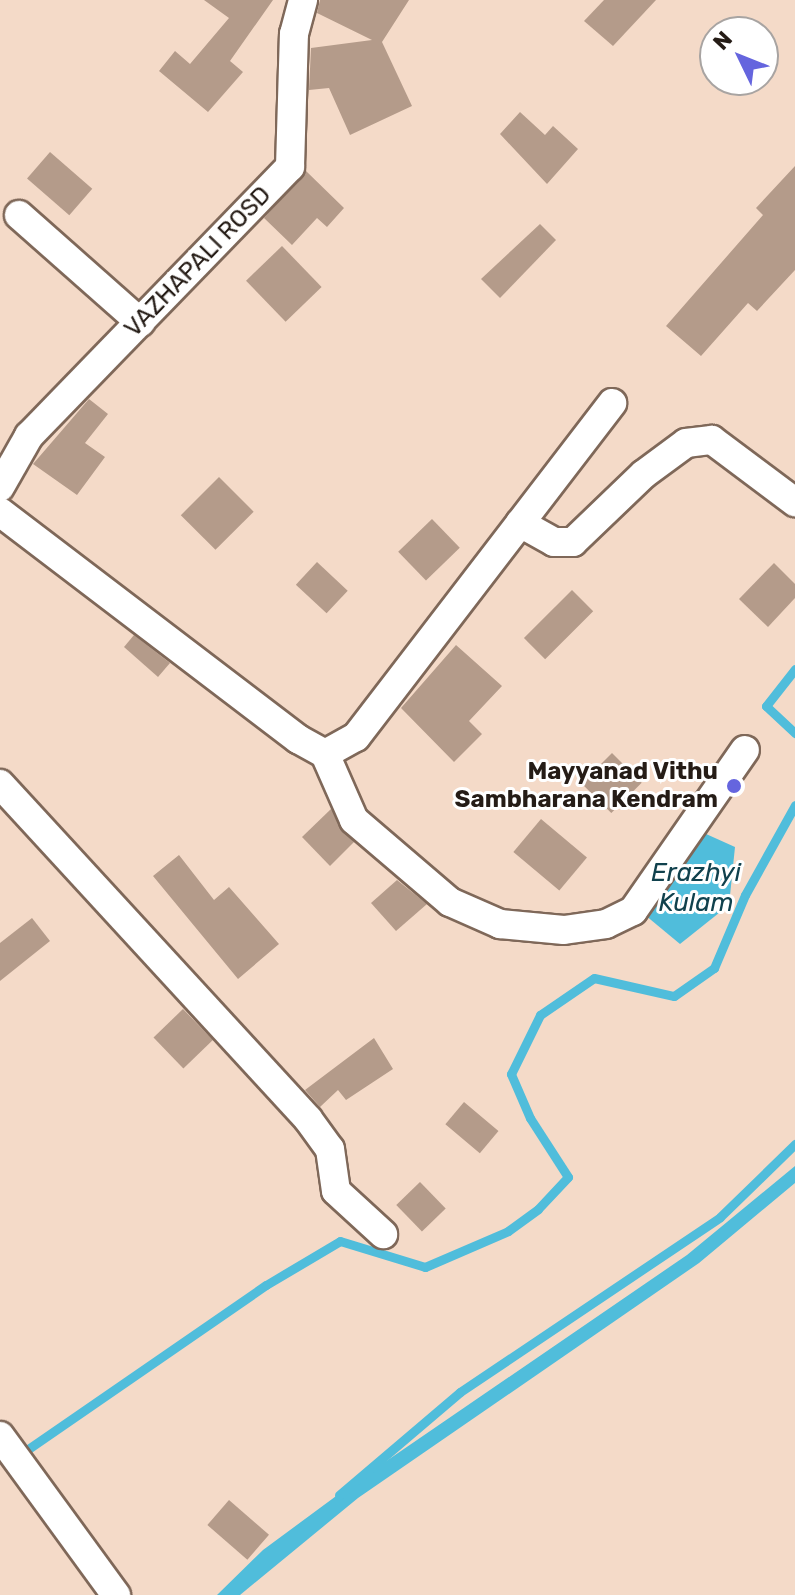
<!DOCTYPE html>
<style>
body{margin:0}
#map{position:relative;width:795px;height:1595px;overflow:hidden;background:#f4dac8;font-family:Rubik,sans-serif}
div>[style]{position:absolute}
.water>*{inset:0;background:#50bddb}
.stream>*{height:9px;margin:-4.5px;padding:0 4.5px;transform-origin:4.5px;border-radius:4.5px;background:#50bddb}
.building>*{inset:0;background:#b49b8a;transform-origin:0 0}
.roads{filter:drop-shadow(2px 0 #7f6859) drop-shadow(-2px 0 #7f6859) drop-shadow(0 2px #7f6859) drop-shadow(0 -2px #7f6859)}
.minor>*{height:28px;margin:-14px;padding:0 14px;transform-origin:14px;border-radius:14px;background:#fff}
.dots>*{width:22px;height:22px;translate:-50% -50%;box-sizing:border-box;border:4px solid #fff;border-radius:50%}
span{translate:-50% -50%;white-space:nowrap;text-align:center;line-height:1.15;-webkit-text-stroke:6px #fff;paint-order:stroke}
.street-label{font-size:24px;color:#251c16}
.poi-label{font-size:24px;color:#251c16;font-weight:700}
.right{translate:-100% -50%;text-align:right}
.water-label{font-size:26px;color:#10414d;font-style:italic}
.north{position:absolute;left:699px;top:16px;width:80px;height:80px;box-sizing:border-box;background:#fff;border:2px solid #a8a4a2;border-radius:50%;rotate:313deg;font-size:22px;font-weight:700;line-height:32px;text-align:center;color:#251c16}
.north::after{content:'';display:block;margin:auto;width:28px;height:36px;background:#6565de;clip-path:polygon(50% 0,100% 100%,50% 72%,0 100%)}
</style>
<div id="map">
<div class="water">
<i style="clip-path:polygon(695px 829px,735px 847px,729px 905px,680px 944px,639px 910px)"></i>
<i style="clip-path:polygon(795px 1166px,795px 1183px,699px 1263px,358px 1498px,240px 1595px,217px 1595px,263px 1550px,347px 1488px,687px 1255px)"></i>
</div>
<div class="stream">
<i style="left:795px;top:669px;width:47px;rotate:128.1deg"></i>
<i style="left:766px;top:706px;width:40px;rotate:43deg"></i>
<i style="left:18px;top:1456px;width:301px;rotate:-34.6deg"></i>
<i style="left:266px;top:1285px;width:86px;rotate:-30.7deg"></i>
<i style="left:340px;top:1241px;width:89px;rotate:17deg"></i>
<i style="left:425px;top:1267px;width:90px;rotate:-23.4deg"></i>
<i style="left:508px;top:1231px;width:37px;rotate:-36deg"></i>
<i style="left:538px;top:1209px;width:44px;rotate:-46.8deg"></i>
<i style="left:568px;top:1177px;width:70px;rotate:-122.8deg"></i>
<i style="left:530px;top:1118px;width:48px;rotate:-113.4deg"></i>
<i style="left:511px;top:1074px;width:66px;rotate:-63.8deg"></i>
<i style="left:540px;top:1015px;width:65px;rotate:-34.4deg"></i>
<i style="left:594px;top:978px;width:82px;rotate:12.7deg"></i>
<i style="left:674px;top:996px;width:49px;rotate:-35deg"></i>
<i style="left:714px;top:968px;width:79px;rotate:-67deg"></i>
<i style="left:745px;top:895px;width:103px;rotate:-60.9deg"></i>
<i style="left:339px;top:1495px;width:159px;rotate:-40.4deg"></i>
<i style="left:460px;top:1392px;width:313px;rotate:-33.9deg"></i>
<i style="left:720px;top:1217px;width:105px;rotate:-44.2deg"></i>
</div>
<div class="building">
<i style="clip-path:polygon(204px 0,273px 0,230px 61px,243px 72px,208px 112px,159px 71px,175px 51px,190px 64px,229px 18px)"></i>
<i style="clip-path:polygon(320px 0,409px 0,382px 42px,412px 106px,350px 135px,329px 88px,309px 90px,311px 48px,372px 40px,317px 13px)"></i>
<i style="clip-path:polygon(604px 0,656px 0,613px 46px,584px 21px)"></i>
<i style="clip-path:polygon(520px 112px,545px 135px,553px 126px,578px 149px,547px 184px,500px 134px)"></i>
<i style="left:50px;top:152px;width:56px;height:35px;rotate:41deg"></i>
<i style="clip-path:polygon(795px 166px,795px 270px,757px 311px,748px 303px,701px 356px,666px 326px,763px 215px,756px 208px)"></i>
<i style="clip-path:polygon(306px 171px,344px 208px,327px 227px,317px 218px,292px 245px,264px 218px)"></i>
<i style="clip-path:polygon(540px 224px,556px 240px,500px 298px,481px 279px)"></i>
<i style="left:282px;top:246px;width:57px;height:50px;rotate:46deg"></i>
<i style="clip-path:polygon(89px 399px,108px 414px,85px 443px,105px 457px,77px 495px,33px 464px)"></i>
<i style="left:219px;top:477px;width:49px;height:54px;rotate:45deg"></i>
<i style="left:432px;top:519px;width:40px;height:47px;rotate:46deg"></i>
<i style="left:317px;top:562px;width:42px;height:31px;rotate:43deg"></i>
<i style="clip-path:polygon(774px 563px,795px 584px,795px 598px,768px 627px,739px 599px)"></i>
<i style="left:572px;top:590px;width:30px;height:68px;rotate:45deg"></i>
<i style="clip-path:polygon(134px 635px,170px 663px,158px 677px,124px 647px)"></i>
<i style="clip-path:polygon(456px 645px,502px 686px,469px 721px,482px 734px,454px 762px,401px 708px)"></i>
<i style="left:612px;top:753px;width:42px;height:43px;rotate:45deg"></i>
<i style="clip-path:polygon(331px 809px,354px 842px,330px 866px,302px 837px)"></i>
<i style="left:541px;top:819px;width:60px;height:43px;rotate:40deg"></i>
<i style="clip-path:polygon(179px 855px,214px 900px,229px 887px,279px 944px,238px 979px,153px 876px)"></i>
<i style="clip-path:polygon(397px 880px,427px 904px,396px 931px,371px 903px)"></i>
<i style="clip-path:polygon(32px 918px,50px 941px,0 981px,0 943px)"></i>
<i style="left:183px;top:1009px;width:43px;height:41px;rotate:46deg"></i>
<i style="clip-path:polygon(374px 1038px,393px 1069px,346px 1100px,338px 1090px,320px 1107px,305px 1090px)"></i>
<i style="left:464px;top:1102px;width:45px;height:29px;rotate:40deg"></i>
<i style="left:420px;top:1182px;width:37px;height:33px;rotate:46deg"></i>
<i style="left:229px;top:1500px;width:53px;height:33px;rotate:41deg"></i>
</div>
<div class="roads">
<div class="minor">
<i style="left:19px;top:215px;width:162px;rotate:41.5deg"></i>
<i style="left:0;top:487px;width:59px;rotate:-60.4deg"></i>
<i style="left:29px;top:436px;width:375px;rotate:-45.9deg"></i>
<i style="left:290px;top:167px;width:133px;rotate:-88.3deg"></i>
<i style="left:294px;top:34px;width:35px;rotate:-75deg"></i>
<i style="left:0;top:512px;width:375px;rotate:37.3deg"></i>
<i style="left:298px;top:739px;width:31px;rotate:29deg"></i>
<i style="left:325px;top:754px;width:35px;rotate:-29deg"></i>
<i style="left:356px;top:737px;width:421px;rotate:-52.5deg"></i>
<i style="left:520px;top:523px;width:39px;rotate:29deg"></i>
<i style="left:554px;top:542px;width:19px"></i>
<i style="left:573px;top:542px;width:98px;rotate:-43.8deg"></i>
<i style="left:644px;top:474px;width:52px;rotate:-36.4deg"></i>
<i style="left:686px;top:443px;width:26px;rotate:-7deg"></i>
<i style="left:712px;top:440px;width:104px;rotate:36.8deg"></i>
<i style="left:325px;top:754px;width:72px;rotate:66.3deg"></i>
<i style="left:354px;top:820px;width:126px;rotate:40.5deg"></i>
<i style="left:450px;top:902px;width:55px;rotate:23.7deg"></i>
<i style="left:500px;top:924px;width:64px;rotate:5.4deg"></i>
<i style="left:564px;top:930px;width:42px;rotate:-8.1deg"></i>
<i style="left:606px;top:924px;width:30px;rotate:-26deg"></i>
<i style="left:633px;top:911px;width:196px;rotate:-55.2deg"></i>
<i style="left:0;top:784px;width:455px;rotate:47.4deg"></i>
<i style="left:308px;top:1119px;width:37px;rotate:54deg"></i>
<i style="left:330px;top:1149px;width:42px;rotate:81.9deg"></i>
<i style="left:336px;top:1191px;width:64px;rotate:42.5deg"></i>
<i style="left:0;top:1436px;width:197px;rotate:53.9deg"></i>
</div>
</div>
<div class="dots">
<i style="left:734px;top:786px;background:#6565de"></i>
</div>
<div class="street-label">
<span style="left:198px;top:262px;rotate:-46deg">VAZHAPALI ROSD</span>
</div>
<div class="poi-label">
<span class="right" style="left:718px;top:786px">Mayyanad Vithu<br>Sambharana Kendram</span>
</div>
<div class="water-label">
<span style="left:696px;top:888px">Erazhyi<br>Kulam</span>
</div>
<div class="north">N</div>
</div>
